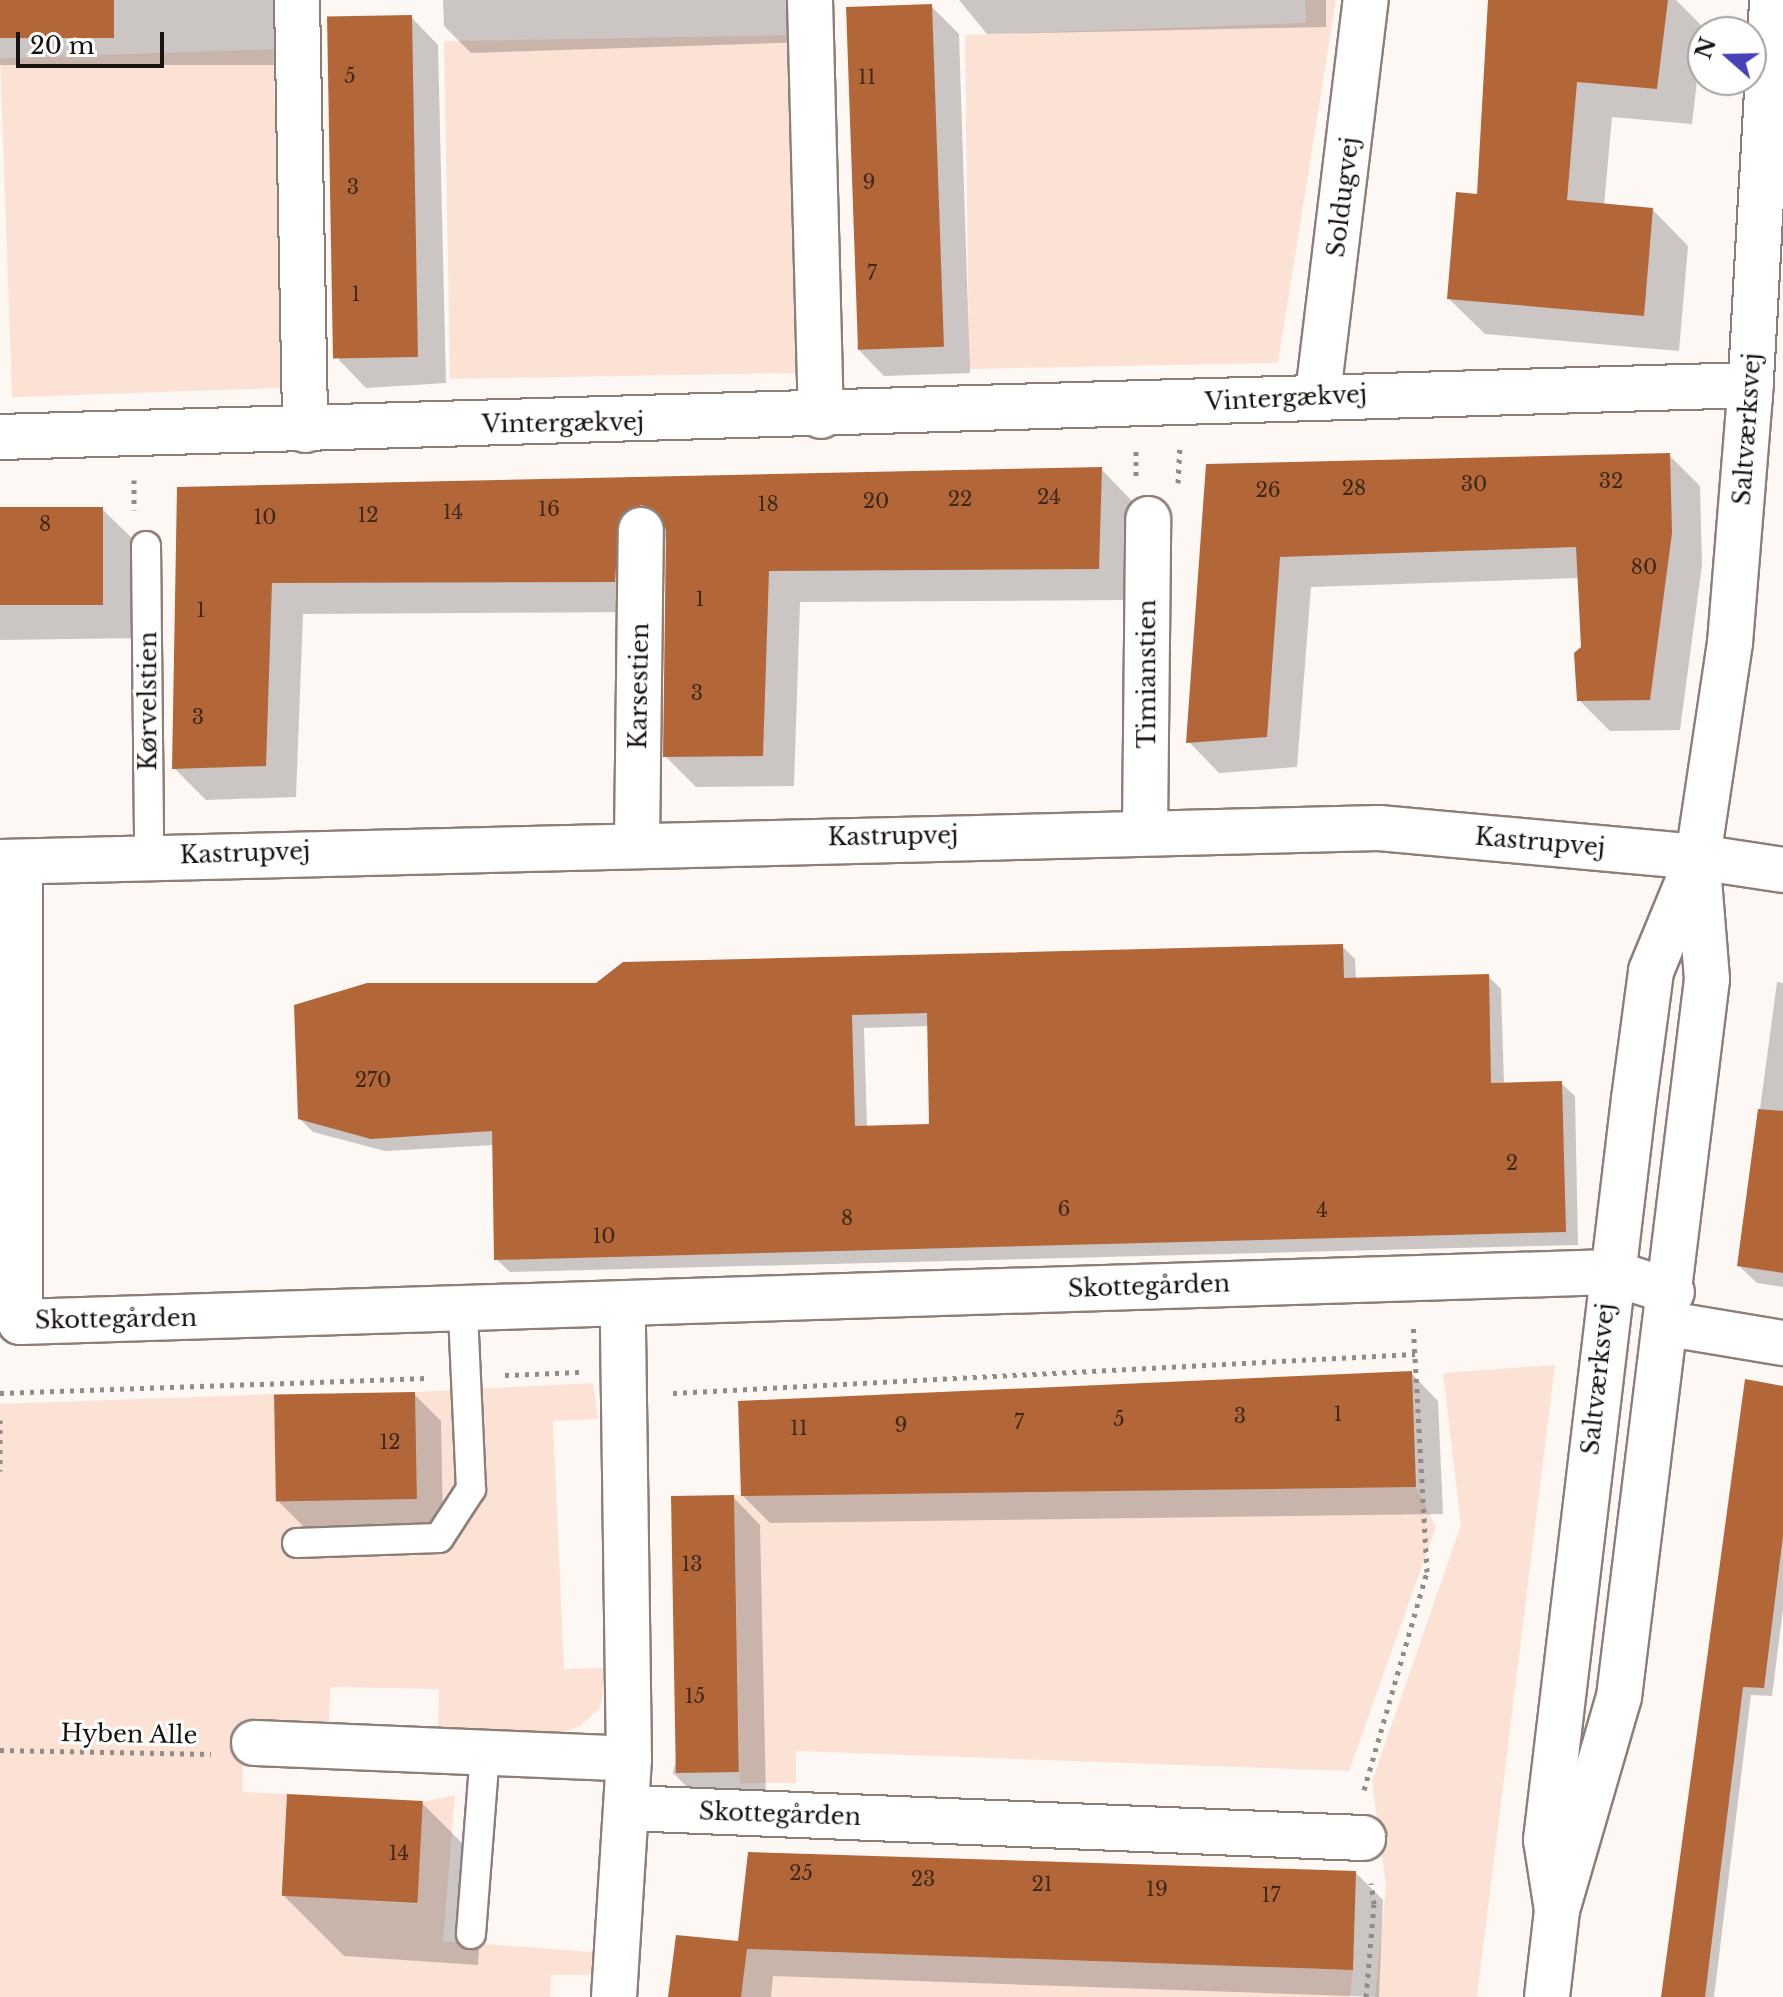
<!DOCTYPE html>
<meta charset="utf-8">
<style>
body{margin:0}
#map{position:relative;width:1783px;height:1997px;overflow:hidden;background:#fef8f5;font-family:"Libre Baskerville",serif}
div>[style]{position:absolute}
.green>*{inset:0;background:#fbe2d5;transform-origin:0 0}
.shadow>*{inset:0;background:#0003;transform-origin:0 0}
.building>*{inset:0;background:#b36739;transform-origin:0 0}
.path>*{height:5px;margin-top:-2.5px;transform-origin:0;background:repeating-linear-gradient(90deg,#928c89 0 4px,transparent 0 10px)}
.roads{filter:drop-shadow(2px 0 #8d7f78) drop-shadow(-2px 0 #8d7f78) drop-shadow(0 2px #8d7f78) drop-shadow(0 -2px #8d7f78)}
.service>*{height:28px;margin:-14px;padding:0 14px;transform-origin:14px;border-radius:14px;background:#fff}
.minor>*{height:44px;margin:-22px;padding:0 22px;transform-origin:22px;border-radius:22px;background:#fff}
.tertiary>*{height:44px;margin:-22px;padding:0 22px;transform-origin:22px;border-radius:22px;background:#fff}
span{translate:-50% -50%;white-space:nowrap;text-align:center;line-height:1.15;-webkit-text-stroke:6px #fff;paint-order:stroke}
.number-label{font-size:20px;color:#3f281a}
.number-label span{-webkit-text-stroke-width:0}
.street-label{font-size:24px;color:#181310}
.north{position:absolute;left:1687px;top:16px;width:80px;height:80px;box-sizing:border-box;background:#fff;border:2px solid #a3a19f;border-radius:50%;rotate:290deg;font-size:22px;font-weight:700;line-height:32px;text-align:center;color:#181310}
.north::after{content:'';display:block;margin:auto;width:28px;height:36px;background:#4641b6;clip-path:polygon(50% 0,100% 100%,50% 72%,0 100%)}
.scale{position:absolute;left:16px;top:32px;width:148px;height:36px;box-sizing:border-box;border:4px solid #181310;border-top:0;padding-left:10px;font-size:24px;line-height:28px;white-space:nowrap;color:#181310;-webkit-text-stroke:6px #fff;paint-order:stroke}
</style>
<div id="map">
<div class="green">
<i style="clip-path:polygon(1305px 0,1336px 0,1278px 363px,969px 369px,965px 35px,1306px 23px)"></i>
<i style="left:793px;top:35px;width:338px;height:349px;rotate:89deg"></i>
<i style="left:273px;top:49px;width:339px;height:273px;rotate:88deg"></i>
<i style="clip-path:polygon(1555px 1365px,1477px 1997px,1375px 1997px,1386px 1886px,1372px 1781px,1461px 1525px,1443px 1373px)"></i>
<i style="clip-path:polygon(593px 1383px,598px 1419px,553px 1421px,564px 1669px,608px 1668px,600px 1708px,580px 1726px,561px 1734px,438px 1731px,439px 1689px,330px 1687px,329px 1729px,242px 1728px,243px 1792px,287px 1794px,281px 1895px,417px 1904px,423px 1802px,455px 1795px,443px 1941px,593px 1952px,590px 1975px,551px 1975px,550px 1997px,0 1997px,0 1404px,274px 1394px,276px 1502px,416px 1499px,415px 1392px)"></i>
<i style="clip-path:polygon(1416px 1487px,1436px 1527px,1349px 1771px,796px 1751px,796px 1783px,740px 1783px,734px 1495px)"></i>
<i style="clip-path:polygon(747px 1949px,1353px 1970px,1350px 1997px,741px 1997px)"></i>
</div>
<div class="shadow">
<i style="left:0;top:0;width:286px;height:65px"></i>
<i style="clip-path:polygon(443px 0,807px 0,808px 42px,471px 53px,444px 26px)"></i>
<i style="clip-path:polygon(959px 0,1326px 0,1326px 27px,987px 34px)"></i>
<i style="clip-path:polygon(1490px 0,1676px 0,1703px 27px,1692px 124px,1612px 117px,1604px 206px,1653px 210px,1688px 246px,1679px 351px,1485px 334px,1449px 299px,1479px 196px)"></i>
<i style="clip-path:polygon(931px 6px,959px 34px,970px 373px,884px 376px,857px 348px)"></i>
<i style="clip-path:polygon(411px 17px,438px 45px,446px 383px,366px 388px,339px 360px)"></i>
<i style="clip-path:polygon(1669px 455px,1700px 486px,1702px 565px,1680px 730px,1610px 731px,1579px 700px,1583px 648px,1580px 578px,1311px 587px,1297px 767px,1219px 773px,1189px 742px,1208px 466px)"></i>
<i style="clip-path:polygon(1101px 469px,1132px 501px,1129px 600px,800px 602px,794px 786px,696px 787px,665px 756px,668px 538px,650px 549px,646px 612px,303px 614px,296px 797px,206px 800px,174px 768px,179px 489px)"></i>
<i style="clip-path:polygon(0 509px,102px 509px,138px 544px,141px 638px,0 640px)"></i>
<i style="clip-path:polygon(evenodd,1342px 946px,1355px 959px,1356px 979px,1488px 976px,1501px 989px,1504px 1084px,1561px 1083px,1575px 1096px,1578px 1245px,510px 1272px,496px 1259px,494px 1145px,385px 1151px,313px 1132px,300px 1119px,597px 985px,1342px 946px,929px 1026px,931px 1126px,867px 1127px,864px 1028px,929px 1026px)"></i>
<i style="clip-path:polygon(1777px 982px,1783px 983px,1783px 1287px,1757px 1283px,1739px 1266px)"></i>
<i style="clip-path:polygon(1411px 1373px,1438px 1401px,1443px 1514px,770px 1523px,743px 1496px)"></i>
<i style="clip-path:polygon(1783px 1388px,1783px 1609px,1772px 1696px,1751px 1695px,1714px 1997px,1663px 1997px)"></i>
<i style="clip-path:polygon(414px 1394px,441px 1421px,443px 1526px,306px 1529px,278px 1501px)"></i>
<i style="clip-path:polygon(733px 1497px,760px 1525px,766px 1798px,700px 1800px,673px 1773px)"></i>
<i style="clip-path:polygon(423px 1804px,484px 1865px,478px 1965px,344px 1956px,283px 1895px)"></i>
<i style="clip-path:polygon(1356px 1873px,1383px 1900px,1379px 1997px,773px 1976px,771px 1997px,670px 1997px,740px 1944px)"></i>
</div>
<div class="building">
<i style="left:0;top:0;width:114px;height:38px"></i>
<i style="clip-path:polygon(1488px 0,1668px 0,1657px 89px,1577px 82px,1567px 200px,1653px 208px,1644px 316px,1447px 299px,1456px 192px,1477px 194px)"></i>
<i style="left:932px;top:4px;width:343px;height:86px;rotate:88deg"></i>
<i style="left:412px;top:15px;width:342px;height:85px;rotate:89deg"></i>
<i style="clip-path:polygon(1670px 453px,1672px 533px,1650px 700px,1577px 701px,1574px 653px,1581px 647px,1576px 547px,1280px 557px,1267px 737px,1186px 743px,1206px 464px)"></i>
<i style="clip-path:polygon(1102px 467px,1099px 569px,769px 571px,763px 756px,663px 757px,666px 530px,654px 509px,641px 505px,619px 518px,615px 582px,272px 583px,266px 766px,172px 769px,177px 487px)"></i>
<i style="left:0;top:507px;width:103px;height:98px"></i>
<i style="clip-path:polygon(evenodd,1343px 944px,1344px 978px,1489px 974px,1491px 1083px,1562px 1081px,1566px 1232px,494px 1260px,492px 1131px,371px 1139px,298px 1119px,294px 1005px,367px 983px,596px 983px,623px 962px,1343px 944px,927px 1013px,929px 1124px,855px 1126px,852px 1015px,927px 1013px)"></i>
<i style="clip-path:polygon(1758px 1109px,1783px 1111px,1783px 1273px,1737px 1266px)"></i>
<i style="clip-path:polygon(1412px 1371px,1416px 1487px,741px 1496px,738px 1401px)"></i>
<i style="clip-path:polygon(1745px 1379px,1783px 1386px,1783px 1536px,1764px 1688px,1743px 1687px,1705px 1997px,1661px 1997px)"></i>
<i style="left:415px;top:1392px;width:107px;height:141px;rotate:89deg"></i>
<i style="left:734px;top:1495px;width:277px;height:63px;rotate:89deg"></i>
<i style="left:287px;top:1794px;width:136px;height:102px;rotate:3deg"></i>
<i style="clip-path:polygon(748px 1852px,1356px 1871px,1353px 1970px,747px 1949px,741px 1997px,668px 1997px,676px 1935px,738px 1941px)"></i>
</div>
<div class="path">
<i style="left:1136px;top:476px;width:26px;rotate:-90deg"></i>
<i style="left:134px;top:480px;width:30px;rotate:90deg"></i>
<i style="left:1178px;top:483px;width:34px;rotate:-87deg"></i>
<i style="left:505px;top:1375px;width:74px;rotate:-2.3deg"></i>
<i style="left:0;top:1393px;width:427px;rotate:-2deg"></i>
<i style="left:673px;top:1393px;width:743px;rotate:-3.01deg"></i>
<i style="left:0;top:1420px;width:51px;rotate:90deg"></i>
<i style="left:0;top:1750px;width:211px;rotate:1.1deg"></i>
<i style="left:1364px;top:1790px;width:227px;rotate:-73.9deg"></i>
<i style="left:1427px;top:1572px;width:247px;rotate:-93.2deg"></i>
<i style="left:1366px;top:1997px;width:93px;rotate:-85.1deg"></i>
<i style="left:1374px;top:1904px;width:21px;rotate:-98deg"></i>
</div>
<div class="roads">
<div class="service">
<i style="left:146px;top:546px;width:310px;rotate:89.4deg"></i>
<i style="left:297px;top:1543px;width:142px;rotate:-2deg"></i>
<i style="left:439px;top:1538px;width:59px;rotate:-56.9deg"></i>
<i style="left:471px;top:1489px;width:179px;rotate:-92.6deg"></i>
<i style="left:471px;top:1934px;width:182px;rotate:-85.6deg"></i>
</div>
<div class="minor">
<i style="left:297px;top:0;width:430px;rotate:88.9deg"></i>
<i style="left:810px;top:0;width:416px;rotate:88.5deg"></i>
<i style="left:1318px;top:394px;width:397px;rotate:-83.1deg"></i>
<i style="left:0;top:437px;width:1752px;rotate:-1.7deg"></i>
<i style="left:1145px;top:830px;width:311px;rotate:-89.4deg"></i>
<i style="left:637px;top:843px;width:313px;rotate:-89.3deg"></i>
<i style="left:20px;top:862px;width:460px;rotate:90deg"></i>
<i style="left:20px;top:1322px;width:1591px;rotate:-1.8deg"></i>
<i style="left:1610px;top:1272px;width:65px;rotate:17.9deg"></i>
<i style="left:1669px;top:1324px;width:116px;rotate:9.5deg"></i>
<i style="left:254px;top:1743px;width:375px;rotate:2.4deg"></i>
<i style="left:628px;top:1808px;width:736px;rotate:2.34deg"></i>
<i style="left:614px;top:1997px;width:238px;rotate:-86.4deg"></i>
<i style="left:629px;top:1759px;width:454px;rotate:-90.8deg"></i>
</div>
<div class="tertiary">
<i style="left:0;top:862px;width:1379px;rotate:-1.41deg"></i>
<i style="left:1379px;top:828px;width:320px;rotate:5.2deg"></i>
<i style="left:1698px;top:857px;width:86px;rotate:8.7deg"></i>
<i style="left:1557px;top:1910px;width:71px;rotate:-98.9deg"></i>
<i style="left:1546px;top:1840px;width:746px;rotate:-83.23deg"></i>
<i style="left:1634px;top:1099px;width:129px;rotate:-82.4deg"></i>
<i style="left:1651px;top:971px;width:123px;rotate:-67.6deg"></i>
<i style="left:1698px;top:857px;width:216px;rotate:-81.5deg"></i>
<i style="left:1730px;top:643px;width:248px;rotate:-85.4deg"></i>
<i style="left:1750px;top:396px;width:397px;rotate:-86.8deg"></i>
<i style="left:1547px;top:1997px;width:88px;rotate:-83.4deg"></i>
<i style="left:1557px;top:1910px;width:222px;rotate:-73.8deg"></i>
<i style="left:1619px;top:1697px;width:723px;rotate:-83.01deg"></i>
<i style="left:1707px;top:979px;width:112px;rotate:-94.6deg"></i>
</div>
</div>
<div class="number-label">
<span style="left:350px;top:76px">5</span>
<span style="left:867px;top:77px">11</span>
<span style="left:869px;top:182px">9</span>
<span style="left:353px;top:187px">3</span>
<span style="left:872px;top:273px">7</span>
<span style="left:356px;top:294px">1</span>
<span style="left:1611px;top:481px">32</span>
<span style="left:1474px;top:484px">30</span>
<span style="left:1354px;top:488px">28</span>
<span style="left:1268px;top:490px">26</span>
<span style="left:1049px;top:497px">24</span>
<span style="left:960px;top:499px">22</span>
<span style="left:876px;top:501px">20</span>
<span style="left:768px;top:504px">18</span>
<span style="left:549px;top:509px">16</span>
<span style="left:453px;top:512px">14</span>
<span style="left:368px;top:515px">12</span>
<span style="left:265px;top:517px">10</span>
<span style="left:45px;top:524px">8</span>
<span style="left:1644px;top:567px">80</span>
<span style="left:700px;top:599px">1</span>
<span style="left:201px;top:610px">1</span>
<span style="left:697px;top:693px">3</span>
<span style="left:198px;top:717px">3</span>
<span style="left:373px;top:1080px">270</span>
<span style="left:1512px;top:1163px">2</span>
<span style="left:1064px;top:1209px">6</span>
<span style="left:1322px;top:1210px">4</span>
<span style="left:847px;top:1218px">8</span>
<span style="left:604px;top:1236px">10</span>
<span style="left:1338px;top:1414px">1</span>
<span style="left:1240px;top:1416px">3</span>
<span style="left:1119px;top:1419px">5</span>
<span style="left:1019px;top:1422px">7</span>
<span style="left:901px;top:1425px">9</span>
<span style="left:799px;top:1428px">11</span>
<span style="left:390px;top:1442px">12</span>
<span style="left:692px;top:1564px">13</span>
<span style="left:695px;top:1696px">15</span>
<span style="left:399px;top:1853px">14</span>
<span style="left:801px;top:1873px">25</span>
<span style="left:923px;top:1879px">23</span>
<span style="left:1042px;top:1884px">21</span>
<span style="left:1157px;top:1889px">19</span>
<span style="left:1271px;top:1895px">17</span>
</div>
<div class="street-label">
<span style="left:1343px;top:197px;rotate:-83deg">Soldugvej</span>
<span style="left:1286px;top:398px;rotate:-3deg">Vintergækvej</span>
<span style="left:563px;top:423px;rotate:-1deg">Vintergækvej</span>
<span style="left:1747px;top:429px;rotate:-86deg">Saltværksvej</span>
<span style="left:1147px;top:674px;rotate:-90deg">Timianstien</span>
<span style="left:639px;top:686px;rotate:-89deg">Karsestien</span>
<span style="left:148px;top:701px;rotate:-90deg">Kørvelstien</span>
<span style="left:893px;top:836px;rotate:-1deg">Kastrupvej</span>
<span style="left:1540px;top:842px;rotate:5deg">Kastrupvej</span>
<span style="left:245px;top:853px;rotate:-2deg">Kastrupvej</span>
<span style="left:1149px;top:1286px;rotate:-2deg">Skottegården</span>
<span style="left:116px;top:1319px;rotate:-1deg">Skottegården</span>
<span style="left:1598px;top:1379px;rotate:-84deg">Saltværksvej</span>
<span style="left:129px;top:1734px;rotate:1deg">Hyben Alle</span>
<span style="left:780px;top:1814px;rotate:2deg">Skottegården</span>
</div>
<div class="north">N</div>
<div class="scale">20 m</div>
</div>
